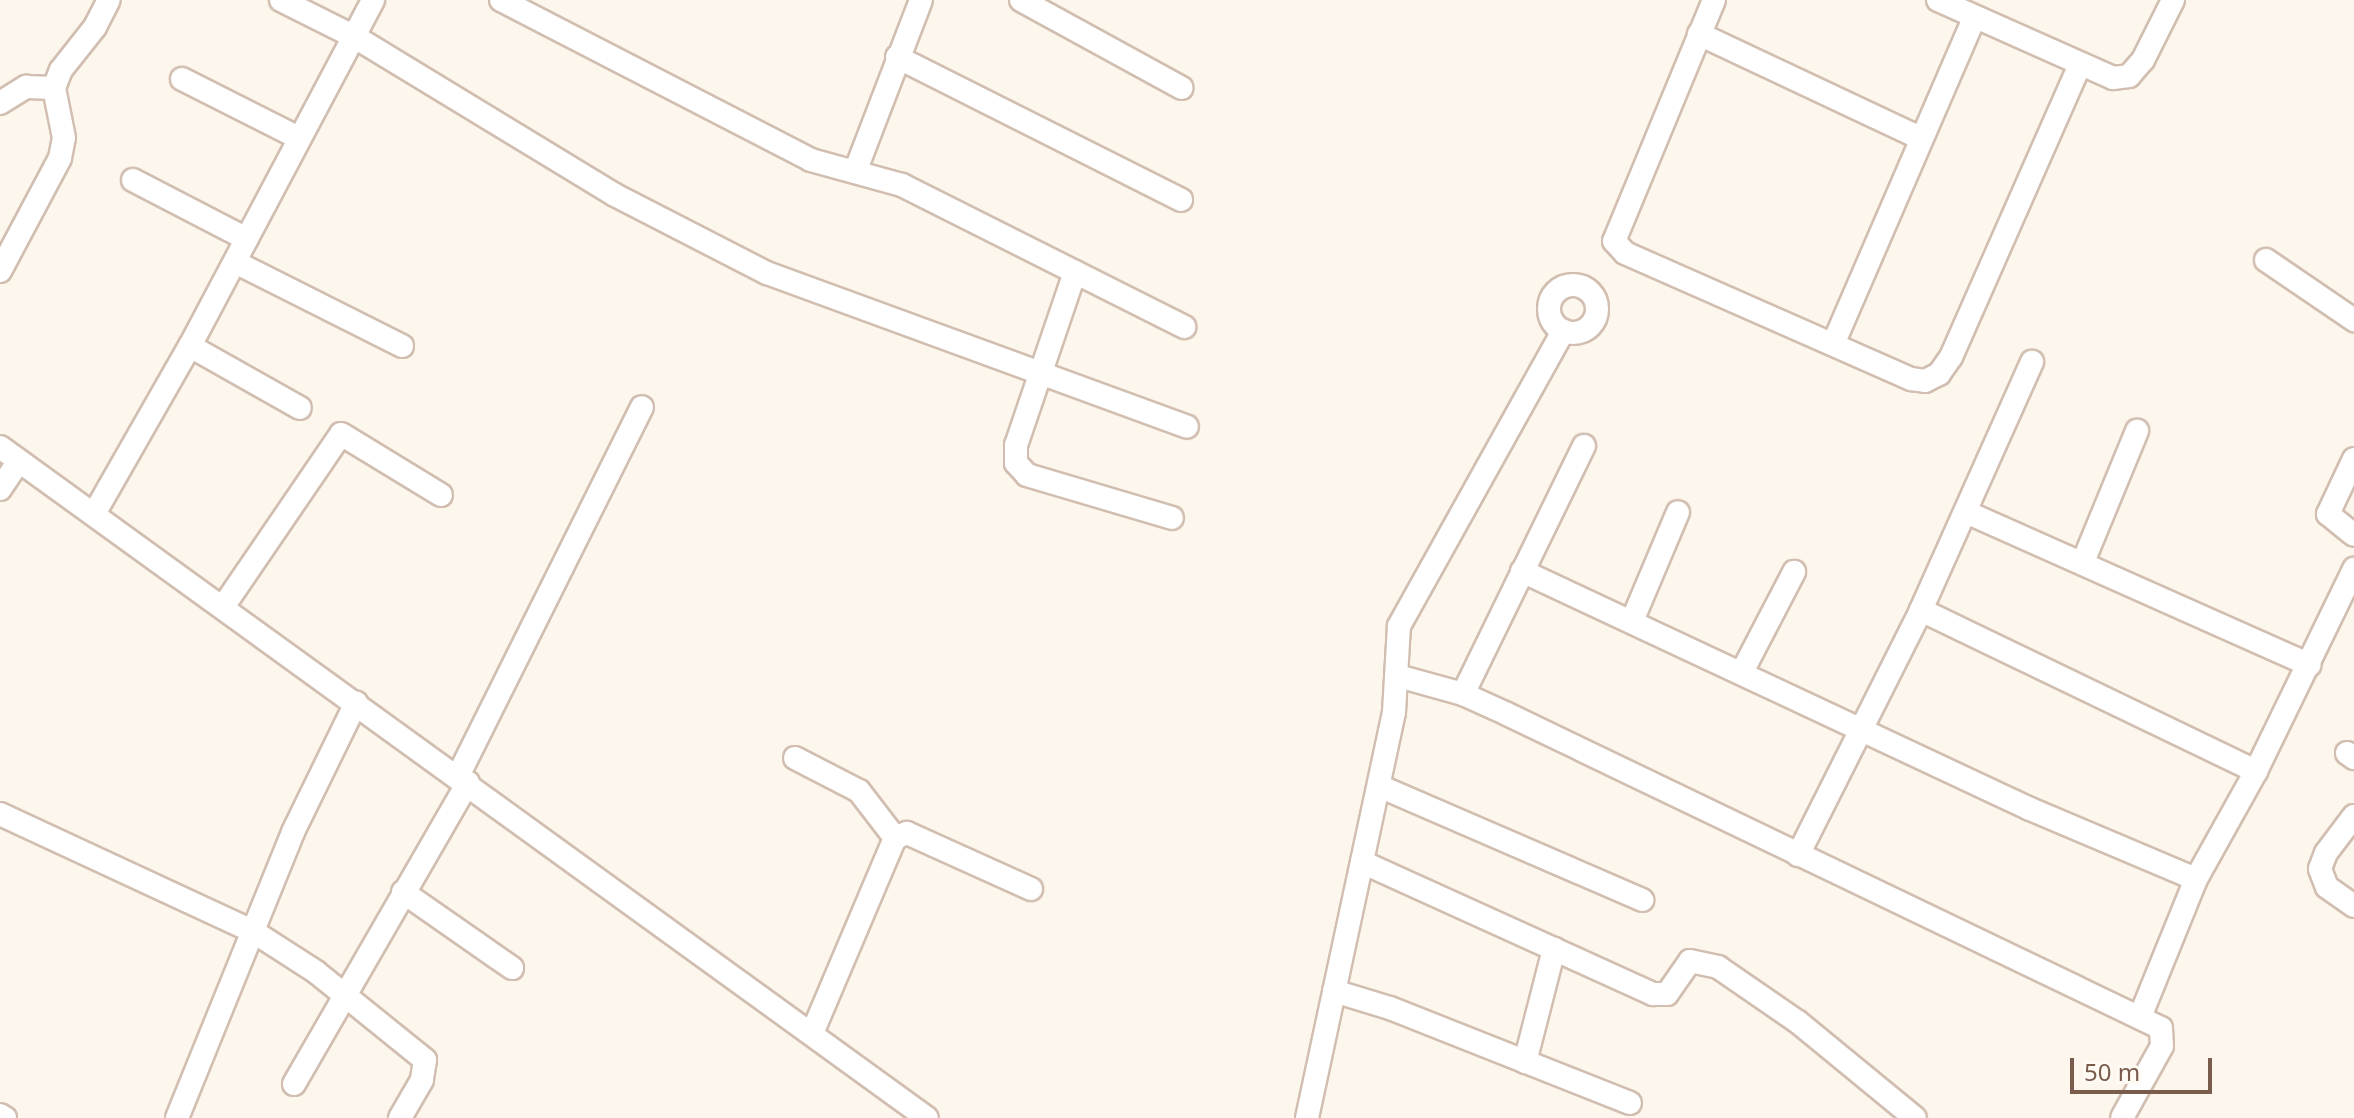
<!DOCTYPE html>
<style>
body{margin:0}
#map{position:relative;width:2354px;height:1118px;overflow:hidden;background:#fdf6ec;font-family:"Noto Sans",sans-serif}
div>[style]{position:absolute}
.roads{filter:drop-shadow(2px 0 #d1beb0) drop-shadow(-2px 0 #d1beb0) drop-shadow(0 2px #d1beb0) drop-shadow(0 -2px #d1beb0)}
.minor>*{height:22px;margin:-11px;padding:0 11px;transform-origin:11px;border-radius:11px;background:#fff}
.minor>.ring{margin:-11px;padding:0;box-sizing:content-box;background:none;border:22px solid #fff;border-radius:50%}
span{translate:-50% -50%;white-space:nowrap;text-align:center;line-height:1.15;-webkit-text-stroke:6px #fffaf3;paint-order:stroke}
.scale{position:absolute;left:2070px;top:1058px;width:142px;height:36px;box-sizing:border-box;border:4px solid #7a5c4d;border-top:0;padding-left:10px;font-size:24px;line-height:28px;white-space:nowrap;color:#7a5c4d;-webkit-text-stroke:6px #fffaf3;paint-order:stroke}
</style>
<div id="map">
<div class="roads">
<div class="minor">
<i style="left:281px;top:0;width:83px;rotate:26.6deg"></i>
<i style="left:355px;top:37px;width:304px;rotate:31.3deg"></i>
<i style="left:615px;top:195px;width:171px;rotate:27.2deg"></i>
<i style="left:767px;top:273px;width:447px;rotate:20.1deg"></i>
<i style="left:501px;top:0;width:349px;rotate:27.3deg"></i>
<i style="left:811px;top:160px;width:94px;rotate:15.4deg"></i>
<i style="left:902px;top:185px;width:316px;rotate:26.7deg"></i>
<i style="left:1021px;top:0;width:183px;rotate:28.7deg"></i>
<i style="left:1714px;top:0;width:261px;rotate:112.5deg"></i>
<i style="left:1614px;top:241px;width:16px;rotate:47deg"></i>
<i style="left:1625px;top:253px;width:313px;rotate:23.8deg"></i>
<i style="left:1911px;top:379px;width:14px;rotate:8deg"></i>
<i style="left:1925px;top:381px;width:16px;rotate:-27deg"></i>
<i style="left:1939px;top:374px;width:21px;rotate:-55deg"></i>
<i style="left:1951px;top:357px;width:319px;rotate:-66.2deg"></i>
<i style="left:1938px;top:0;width:192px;rotate:24deg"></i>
<i style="left:2113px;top:78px;width:16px;rotate:-7deg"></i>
<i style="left:2129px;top:76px;width:21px;rotate:-49deg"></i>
<i style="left:2143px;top:60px;width:67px;rotate:-63.4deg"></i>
<i style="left:1699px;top:34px;width:244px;rotate:25.2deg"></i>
<i style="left:897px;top:57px;width:318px;rotate:26.7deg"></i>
<i style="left:182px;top:79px;width:131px;rotate:26.8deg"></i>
<i style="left:0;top:103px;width:31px;rotate:-32deg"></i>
<i style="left:26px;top:87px;width:28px;rotate:2deg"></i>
<i style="left:855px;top:172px;width:184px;rotate:-69deg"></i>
<i style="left:133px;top:180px;width:128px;rotate:27.4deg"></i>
<i style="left:2266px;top:260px;width:107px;rotate:34.3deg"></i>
<i style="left:235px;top:262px;width:187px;rotate:26.7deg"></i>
<i style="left:0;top:271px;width:128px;rotate:-62deg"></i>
<i style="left:60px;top:158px;width:20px;rotate:-79deg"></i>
<i style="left:64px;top:138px;width:51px;rotate:-101.3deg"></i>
<i style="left:54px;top:88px;width:19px;rotate:-69deg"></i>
<i style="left:61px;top:70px;width:55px;rotate:-51.7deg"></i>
<i style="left:95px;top:27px;width:30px;rotate:-63deg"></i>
<i style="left:1075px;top:272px;width:183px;rotate:108.8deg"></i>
<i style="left:1016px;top:445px;width:18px;rotate:90deg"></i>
<i style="left:1016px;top:463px;width:16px;rotate:47deg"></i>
<i style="left:1027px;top:475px;width:151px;rotate:16.5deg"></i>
<i class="ring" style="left:1549px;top:285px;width:26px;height:26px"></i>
<i style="left:1834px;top:342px;width:353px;rotate:-66.6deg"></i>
<i style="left:190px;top:346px;width:126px;rotate:29.4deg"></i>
<i style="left:0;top:447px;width:1144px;rotate:35.9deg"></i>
<i style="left:2354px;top:459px;width:61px;rotate:115.3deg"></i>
<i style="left:2328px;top:514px;width:33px;rotate:39deg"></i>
<i style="left:0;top:489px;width:34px;rotate:-56deg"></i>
<i style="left:1966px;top:512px;width:376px;rotate:24deg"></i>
<i style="left:94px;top:514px;width:193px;rotate:-60.3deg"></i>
<i style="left:190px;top:346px;width:391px;rotate:-62.1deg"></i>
<i style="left:2083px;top:562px;width:142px;rotate:-67.6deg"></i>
<i style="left:1522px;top:571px;width:561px;rotate:25.1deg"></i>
<i style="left:2030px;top:809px;width:180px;rotate:22.9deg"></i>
<i style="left:223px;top:607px;width:209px;rotate:-55.7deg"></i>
<i style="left:341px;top:434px;width:117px;rotate:31.4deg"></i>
<i style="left:1921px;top:610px;width:372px;rotate:25.7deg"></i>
<i style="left:1632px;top:621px;width:118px;rotate:-67.1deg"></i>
<i style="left:1742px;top:672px;width:113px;rotate:-62.5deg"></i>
<i style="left:1398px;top:676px;width:67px;rotate:15.5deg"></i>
<i style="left:1463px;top:694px;width:48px;rotate:24.4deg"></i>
<i style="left:1507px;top:714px;width:725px;rotate:25.65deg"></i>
<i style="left:2161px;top:1028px;width:18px;rotate:87deg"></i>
<i style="left:2162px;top:1046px;width:82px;rotate:119.1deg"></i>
<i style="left:1463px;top:694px;width:276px;rotate:-64deg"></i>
<i style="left:2347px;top:753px;width:9px;rotate:36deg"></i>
<i style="left:795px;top:758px;width:72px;rotate:27.3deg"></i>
<i style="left:859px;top:791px;width:59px;rotate:52.5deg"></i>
<i style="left:458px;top:776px;width:412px;rotate:-63.5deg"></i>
<i style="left:1379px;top:786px;width:287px;rotate:23.4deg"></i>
<i style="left:0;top:814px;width:280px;rotate:24.9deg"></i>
<i style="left:254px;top:932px;width:74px;rotate:32.8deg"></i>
<i style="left:316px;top:972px;width:140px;rotate:38.9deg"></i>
<i style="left:425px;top:1060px;width:20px;rotate:99deg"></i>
<i style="left:422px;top:1080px;width:44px;rotate:120.1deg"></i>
<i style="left:2354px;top:816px;width:46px;rotate:127.1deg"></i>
<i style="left:2326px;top:853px;width:17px;rotate:111deg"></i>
<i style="left:2320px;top:869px;width:19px;rotate:69deg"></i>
<i style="left:2327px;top:887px;width:33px;rotate:35deg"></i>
<i style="left:1798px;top:855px;width:274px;rotate:-63.3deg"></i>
<i style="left:1921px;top:610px;width:272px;rotate:-65.9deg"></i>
<i style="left:1362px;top:862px;width:320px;rotate:24.4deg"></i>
<i style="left:1653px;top:994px;width:14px"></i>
<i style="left:1667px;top:994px;width:40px;rotate:-55.1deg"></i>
<i style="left:1690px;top:961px;width:29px;rotate:12deg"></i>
<i style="left:1718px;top:967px;width:97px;rotate:34.5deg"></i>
<i style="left:1798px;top:1022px;width:151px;rotate:39.4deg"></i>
<i style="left:403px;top:892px;width:133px;rotate:34.9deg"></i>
<i style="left:1334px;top:991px;width:59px;rotate:16.9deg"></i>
<i style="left:1390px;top:1008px;width:258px;rotate:21.6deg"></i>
<i style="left:2140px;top:1017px;width:149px;rotate:-67.9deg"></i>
<i style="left:2196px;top:879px;width:124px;rotate:-60.9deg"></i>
<i style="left:2256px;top:771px;width:225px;rotate:-64.1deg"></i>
<i style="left:813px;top:1031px;width:210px;rotate:-67deg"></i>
<i style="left:895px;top:838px;width:13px;rotate:-23deg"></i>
<i style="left:907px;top:833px;width:136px;rotate:24.3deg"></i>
<i style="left:1525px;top:1062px;width:117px;rotate:-75.6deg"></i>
<i style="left:294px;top:1084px;width:348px;rotate:-60deg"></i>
<i style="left:0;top:1115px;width:6px;rotate:31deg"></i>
<i style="left:177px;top:1118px;width:309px;rotate:-67.9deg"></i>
<i style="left:293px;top:832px;width:144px;rotate:-64deg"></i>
<i style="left:1307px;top:1118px;width:415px;rotate:-77.9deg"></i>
<i style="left:1394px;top:712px;width:86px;rotate:-86.7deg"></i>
<i style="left:1399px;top:626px;width:338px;rotate:-60.9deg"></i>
</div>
</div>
<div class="scale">50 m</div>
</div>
